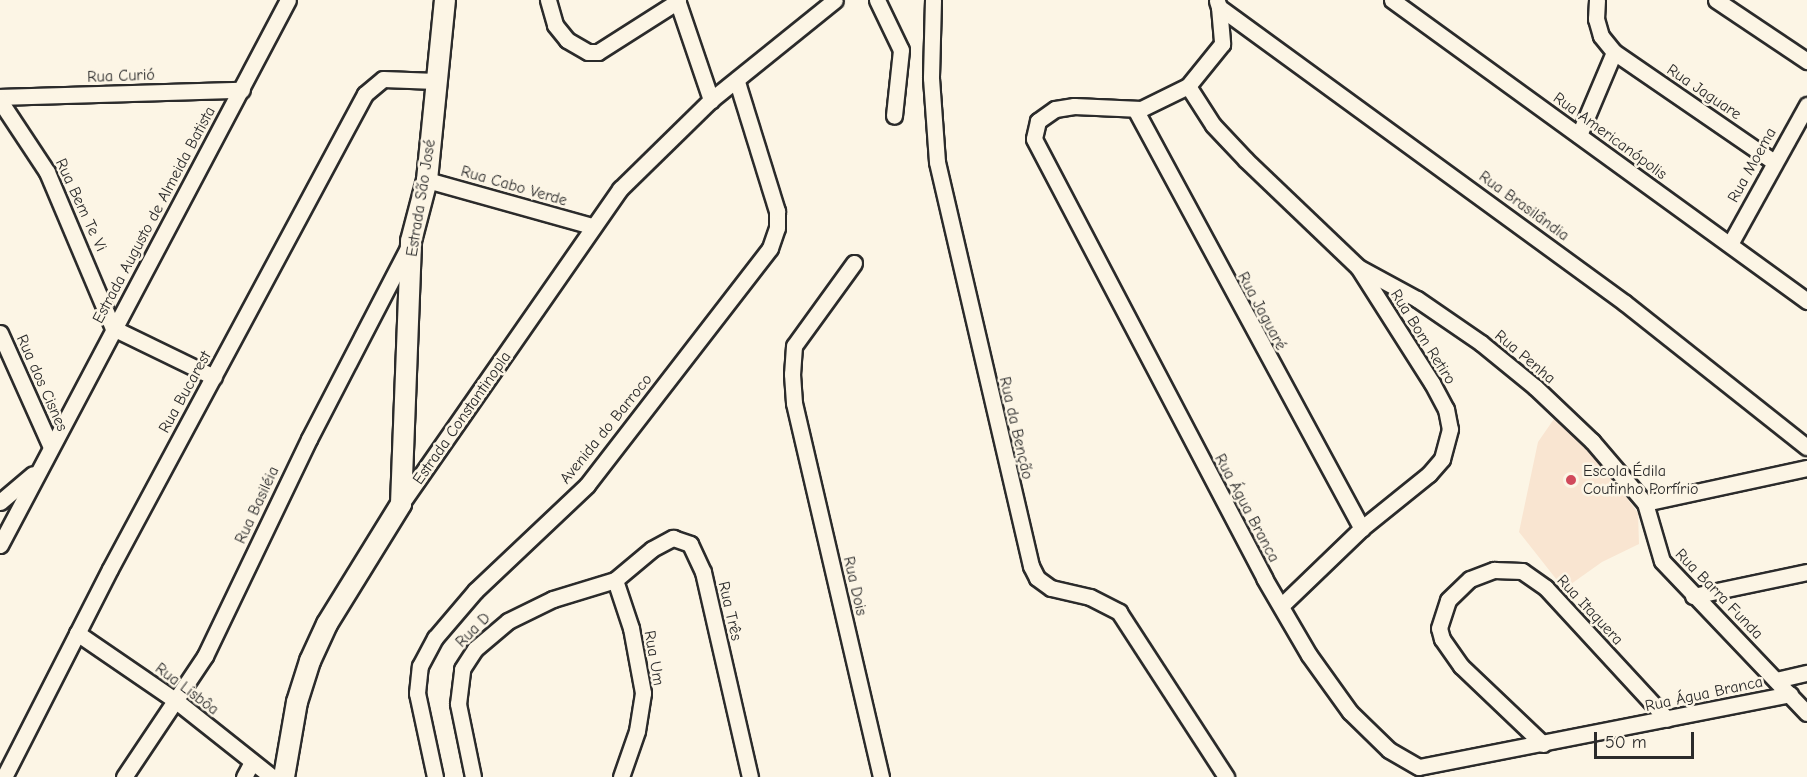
<!DOCTYPE html>
<meta charset="utf-8">
<style>
body{margin:0}
#map{position:relative;width:1807px;height:777px;overflow:hidden;background:#fcf5e5;font-family:"Comic Neue",sans-serif}
div>[style]{position:absolute}
.built>*{inset:0;background:#f9e5d1}
.roads{filter:drop-shadow(2px 0 #2b2b2b) drop-shadow(-2px 0 #2b2b2b) drop-shadow(0 2px #2b2b2b) drop-shadow(0 -2px #2b2b2b)}
.minor>*{height:15px;margin:-7.5px;padding:0 7.5px;transform-origin:7.5px;border-radius:7.5px;background:#fcf5e5}
.tertiary>*{height:20px;margin:-10px;padding:0 10px;transform-origin:10px;border-radius:10px;background:#fcf5e5}
.dots>*{width:16px;height:16px;translate:-50% -50%;box-sizing:border-box;border:3px solid #fcf5e5;border-radius:50%}
span{translate:-50% -50%;white-space:nowrap;text-align:center;line-height:1.15;-webkit-text-stroke:5px #fcf5e5;paint-order:stroke}
.street-label{font-size:16px;color:#2b2b2b}
.poi-label{font-size:16px;color:#2b2b2b}
.left{translate:0 -50%;text-align:left}
.scale{position:absolute;left:1594px;top:732px;width:100px;height:27px;box-sizing:border-box;border:3px solid #2b2b2b;border-top:0;padding-left:8px;font-size:18px;line-height:21px;white-space:nowrap;color:#2b2b2b;-webkit-text-stroke:4px #fcf5e5;paint-order:stroke}
</style>
<div id="map">
<div class="built">
<i style="clip-path:polygon(1556px 416px,1588px 446px,1638px 513px,1639px 544px,1602px 562px,1564px 589px,1519px 532px,1538px 442px)"></i>
</div>
<div class="roads">
<div class="minor">
<i style="left:548px;top:0;width:26px;rotate:74deg"></i>
<i style="left:555px;top:25px;width:19px;rotate:51deg"></i>
<i style="left:567px;top:40px;width:24px;rotate:30deg"></i>
<i style="left:588px;top:52px;width:10px"></i>
<i style="left:598px;top:52px;width:95px;rotate:-32.5deg"></i>
<i style="left:677px;top:0;width:106px;rotate:71.2deg"></i>
<i style="left:877px;top:0;width:55px;rotate:64.4deg"></i>
<i style="left:901px;top:50px;width:66px;rotate:96.1deg"></i>
<i style="left:933px;top:0;width:78px;rotate:91.5deg"></i>
<i style="left:931px;top:78px;width:84px;rotate:85.9deg"></i>
<i style="left:937px;top:162px;width:415px;rotate:76.9deg"></i>
<i style="left:1031px;top:566px;width:13px;rotate:63deg"></i>
<i style="left:1037px;top:578px;width:17px;rotate:36deg"></i>
<i style="left:1051px;top:588px;width:40px;rotate:13deg"></i>
<i style="left:1090px;top:597px;width:33px;rotate:27deg"></i>
<i style="left:1119px;top:612px;width:197px;rotate:57deg"></i>
<i style="left:1392px;top:0;width:513px;rotate:35.95deg"></i>
<i style="left:1716px;top:0;width:110px;rotate:33.8deg"></i>
<i style="left:1217px;top:1px;width:6px;rotate:72deg"></i>
<i style="left:1219px;top:7px;width:502px;rotate:36.09deg"></i>
<i style="left:1625px;top:303px;width:232px;rotate:38.4deg"></i>
<i style="left:1219px;top:7px;width:37px;rotate:85deg"></i>
<i style="left:1222px;top:44px;width:54px;rotate:129deg"></i>
<i style="left:1188px;top:86px;width:52px;rotate:153.9deg"></i>
<i style="left:1141px;top:109px;width:67px;rotate:-177.4deg"></i>
<i style="left:1074px;top:106px;width:19px;rotate:171deg"></i>
<i style="left:1055px;top:109px;width:21px;rotate:145deg"></i>
<i style="left:1038px;top:121px;width:18px;rotate:103deg"></i>
<i style="left:1034px;top:139px;width:496px;rotate:62.3deg"></i>
<i style="left:1264px;top:578px;width:89px;rotate:59.7deg"></i>
<i style="left:1309px;top:655px;width:70px;rotate:54.3deg"></i>
<i style="left:1350px;top:712px;width:54px;rotate:44.3deg"></i>
<i style="left:1389px;top:750px;width:34px;rotate:30deg"></i>
<i style="left:1419px;top:767px;width:378px;rotate:-11.1deg"></i>
<i style="left:1614px;top:52px;width:194px;rotate:34.5deg"></i>
<i style="left:1188px;top:86px;width:46px;rotate:57.3deg"></i>
<i style="left:1213px;top:125px;width:48px;rotate:46.7deg"></i>
<i style="left:1246px;top:160px;width:155px;rotate:43.7deg"></i>
<i style="left:1358px;top:267px;width:138px;rotate:57.5deg"></i>
<i style="left:1432px;top:383px;width:30px;rotate:62deg"></i>
<i style="left:1446px;top:409px;width:20px;rotate:79deg"></i>
<i style="left:1450px;top:429px;width:31px;rotate:105deg"></i>
<i style="left:1442px;top:459px;width:20px;rotate:131deg"></i>
<i style="left:1429px;top:474px;width:86px;rotate:141.1deg"></i>
<i style="left:1362px;top:528px;width:112px;rotate:136.1deg"></i>
<i style="left:0;top:97px;width:242px;rotate:-1.7deg"></i>
<i style="left:0;top:101px;width:85px;rotate:56.5deg"></i>
<i style="left:47px;top:172px;width:169px;rotate:67.1deg"></i>
<i style="left:113px;top:328px;width:112px;rotate:25.9deg"></i>
<i style="left:1135px;top:109px;width:477px;rotate:61.6deg"></i>
<i style="left:1579px;top:135px;width:90px;rotate:-67.1deg"></i>
<i style="left:1614px;top:52px;width:21px;rotate:-129deg"></i>
<i style="left:1601px;top:36px;width:18px;rotate:-106deg"></i>
<i style="left:1596px;top:19px;width:19px;rotate:-87deg"></i>
<i style="left:427px;top:180px;width:171px;rotate:15.6deg"></i>
<i style="left:1730px;top:244px;width:159px;rotate:-61deg"></i>
<i style="left:854px;top:263px;width:102px;rotate:125.9deg"></i>
<i style="left:794px;top:346px;width:28px;rotate:94deg"></i>
<i style="left:792px;top:374px;width:29px;rotate:86deg"></i>
<i style="left:794px;top:403px;width:384px;rotate:76.9deg"></i>
<i style="left:1358px;top:267px;width:67px;rotate:28.5deg"></i>
<i style="left:1417px;top:299px;width:78px;rotate:34.5deg"></i>
<i style="left:1481px;top:343px;width:70px;rotate:39.2deg"></i>
<i style="left:1535px;top:387px;width:79px;rotate:43.5deg"></i>
<i style="left:1592px;top:441px;width:82px;rotate:49.5deg"></i>
<i style="left:1645px;top:503px;width:60px;rotate:73.7deg"></i>
<i style="left:1662px;top:561px;width:210px;rotate:46.4deg"></i>
<i style="left:0;top:333px;width:125px;rotate:65.9deg"></i>
<i style="left:0;top:502px;width:43px;rotate:-40.3deg"></i>
<i style="left:1645px;top:503px;width:166px;rotate:-12.2deg"></i>
<i style="left:401px;top:504px;width:384px;rotate:-55.2deg"></i>
<i style="left:620px;top:189px;width:127px;rotate:-44.4deg"></i>
<i style="left:711px;top:100px;width:159px;rotate:-38.9deg"></i>
<i style="left:0;top:545px;width:616px;rotate:-62.15deg"></i>
<i style="left:615px;top:580px;width:51px;rotate:71.6deg"></i>
<i style="left:631px;top:628px;width:66px;rotate:79.5deg"></i>
<i style="left:643px;top:693px;width:38px;rotate:99deg"></i>
<i style="left:637px;top:731px;width:49px;rotate:109.2deg"></i>
<i style="left:1693px;top:596px;width:116px;rotate:-11.9deg"></i>
<i style="left:77px;top:633px;width:119px;rotate:34.4deg"></i>
<i style="left:175px;top:700px;width:124px;rotate:38.4deg"></i>
<i style="left:1776px;top:680px;width:32px;rotate:-13deg"></i>
<i style="left:1543px;top:744px;width:113px;rotate:-136.4deg"></i>
<i style="left:1461px;top:666px;width:33px;rotate:-125deg"></i>
<i style="left:1442px;top:639px;width:11px;rotate:-105deg"></i>
<i style="left:1439px;top:628px;width:29px;rotate:-72deg"></i>
<i style="left:1448px;top:600px;width:30px;rotate:-44deg"></i>
<i style="left:1470px;top:579px;width:26px;rotate:-21deg"></i>
<i style="left:1494px;top:570px;width:28px;rotate:2deg"></i>
<i style="left:1522px;top:571px;width:29px;rotate:35deg"></i>
<i style="left:1546px;top:588px;width:178px;rotate:47.3deg"></i>
<i style="left:4px;top:777px;width:233px;rotate:-63deg"></i>
<i style="left:110px;top:569px;width:539px;rotate:-61.77deg"></i>
<i style="left:365px;top:94px;width:23px;rotate:-40deg"></i>
<i style="left:383px;top:79px;width:53px;rotate:2.2deg"></i>
<i style="left:124px;top:777px;width:146px;rotate:-56.2deg"></i>
<i style="left:205px;top:656px;width:241px;rotate:-64.4deg"></i>
<i style="left:309px;top:439px;width:220px;rotate:-62.6deg"></i>
<i style="left:244px;top:777px;width:17px;rotate:-62deg"></i>
<i style="left:435px;top:777px;width:86px;rotate:-102.1deg"></i>
<i style="left:417px;top:693px;width:27px;rotate:-84deg"></i>
<i style="left:420px;top:666px;width:32px;rotate:-62deg"></i>
<i style="left:435px;top:638px;width:62px;rotate:-49.6deg"></i>
<i style="left:475px;top:591px;width:154px;rotate:-43.4deg"></i>
<i style="left:587px;top:485px;width:299px;rotate:-52.3deg"></i>
<i style="left:770px;top:248px;width:21px;rotate:-71deg"></i>
<i style="left:777px;top:228px;width:17px;rotate:-90deg"></i>
<i style="left:777px;top:211px;width:135px;rotate:-107.2deg"></i>
<i style="left:473px;top:777px;width:75px;rotate:-101.6deg"></i>
<i style="left:458px;top:704px;width:35px;rotate:-83deg"></i>
<i style="left:462px;top:669px;width:24px;rotate:-57deg"></i>
<i style="left:475px;top:649px;width:43px;rotate:-40.3deg"></i>
<i style="left:508px;top:621px;width:50px;rotate:-26.1deg"></i>
<i style="left:553px;top:599px;width:65px;rotate:-17deg"></i>
<i style="left:615px;top:580px;width:48px;rotate:-40deg"></i>
<i style="left:652px;top:549px;width:24px;rotate:-28deg"></i>
<i style="left:673px;top:538px;width:18px;rotate:19deg"></i>
<i style="left:690px;top:544px;width:31px;rotate:65deg"></i>
<i style="left:703px;top:572px;width:210px;rotate:77.1deg"></i>
</div>
<div class="tertiary">
<i style="left:284px;top:777px;width:76px;rotate:-80.2deg"></i>
<i style="left:297px;top:702px;width:43px;rotate:-72.4deg"></i>
<i style="left:310px;top:661px;width:41px;rotate:-65.3deg"></i>
<i style="left:327px;top:624px;width:141px;rotate:-58.3deg"></i>
<i style="left:401px;top:504px;width:263px;rotate:-87.8deg"></i>
<i style="left:411px;top:241px;width:63px;rotate:-75.3deg"></i>
<i style="left:427px;top:180px;width:181px;rotate:-84.3deg"></i>
</div>
</div>
<div class="dots">
<i style="left:1571px;top:480px;background:#d1495b"></i>
</div>
<div class="street-label">
<span style="left:121px;top:76px;rotate:-2deg">Rua Curió</span>
<span style="left:1704px;top:92px;rotate:34deg">Rua Jaguare</span>
<span style="left:1610px;top:136px;rotate:36deg">Rua Americanópolis</span>
<span style="left:1752px;top:165px;rotate:-61deg">Rua Moema</span>
<span style="left:514px;top:186px;rotate:16deg">Rua Cabo Verde</span>
<span style="left:421px;top:198px;rotate:-81deg">Estrada São José</span>
<span style="left:81px;top:205px;rotate:65deg">Rua Bem Te Vi</span>
<span style="left:1524px;top:206px;rotate:36deg">Rua Brasilândia</span>
<span style="left:154px;top:215px;rotate:-62deg">Estrada Augusto de Almeida Batista</span>
<span style="left:1262px;top:311px;rotate:62deg">Rua Jaguaré</span>
<span style="left:1423px;top:337px;rotate:58deg">Rua Bom Retiro</span>
<span style="left:1525px;top:357px;rotate:40deg">Rua Penha</span>
<span style="left:42px;top:383px;rotate:66deg">Rua dos Cisnes</span>
<span style="left:185px;top:392px;rotate:-61deg">Rua Bucarest</span>
<span style="left:462px;top:418px;rotate:-55deg">Estrada Constantinopla</span>
<span style="left:1016px;top:428px;rotate:77deg">Rua da Benção</span>
<span style="left:606px;top:429px;rotate:-51deg">Avenida do Barroco</span>
<span style="left:257px;top:505px;rotate:-65deg">Rua Basiléia</span>
<span style="left:1247px;top:508px;rotate:62deg">Rua Água Branca</span>
<span style="left:855px;top:586px;rotate:77deg">Rua Dois</span>
<span style="left:1719px;top:594px;rotate:46deg">Rua Barra Funda</span>
<span style="left:1590px;top:610px;rotate:47deg">Rua Itaquera</span>
<span style="left:730px;top:611px;rotate:77deg">Rua Três</span>
<span style="left:473px;top:630px;rotate:-45deg">Rua D</span>
<span style="left:654px;top:658px;rotate:80deg">Rua Um</span>
<span style="left:187px;top:689px;rotate:37deg">Rua Lisbôa</span>
<span style="left:1704px;top:694px;rotate:-12deg">Rua Água Branca</span>
</div>
<div class="poi-label">
<span class="left" style="left:1583px;top:480px">Escola Édila<br>Coutinho Porfírio</span>
</div>
<div class="scale">50 m</div>
</div>
